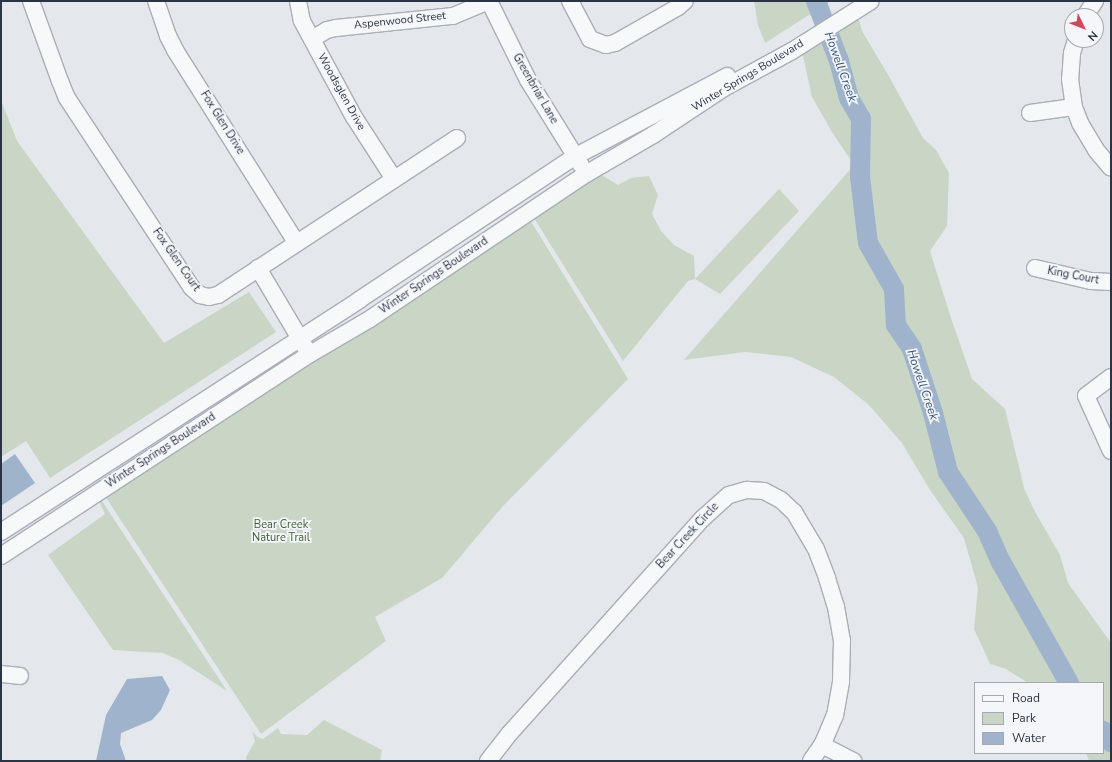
<!DOCTYPE html>
<style>
body{margin:0}
#map{position:relative;width:1112px;height:762px;overflow:hidden;background:#e4e7ec;font-family:"Nunito Sans",sans-serif}
div>[style]{position:absolute}
.green>*{inset:0;background:#c9d6c5}
.water>*{inset:0;background:#9fb4cc}
.river>*{height:20px;margin:-10px;padding:0 10px;transform-origin:10px;border-radius:10px;background:#9fb4cc}
.roads{filter:drop-shadow(1px 0 #a9aeb7) drop-shadow(-1px 0 #a9aeb7) drop-shadow(0 1px #a9aeb7) drop-shadow(0 -1px #a9aeb7)}
.minor>*{height:16px;margin:-8px;padding:0 8px;transform-origin:8px;border-radius:8px;background:#f7f8fa}
span{translate:-50% -50%;white-space:nowrap;text-align:center;line-height:1.15;-webkit-text-stroke:3.5px #f4f6f9;paint-order:stroke}
.street-label{font-size:11px;color:#2b3445}
.park-label{font-size:11px;color:#3f6138}
.water-label{font-size:12px;color:#34527a;font-style:italic}
.frame{position:absolute;inset:0;border:2px solid #2b3445;pointer-events:none}
.legend{position:absolute;left:974px;top:682px;width:130px;height:72px;box-sizing:border-box;background:#f4f6f9;border:1px solid #a4a8b1;margin:0;padding:5px 7px;list-style:none;font-size:12px;color:#2b3445}
.legend li{display:flex;align-items:center;gap:8px;height:20px}
.legend b{width:20px;border:1px solid #a4a8b1}
.north{position:absolute;left:1064px;top:8px;width:40px;height:40px;box-sizing:border-box;background:#f4f6f9;border:1px solid #a4a8b1;border-radius:50%;rotate:133deg;font-size:11px;font-weight:700;line-height:16px;text-align:center;color:#2b3445}
.north::after{content:'';display:block;margin:auto;width:14px;height:18px;background:#d1495b;clip-path:polygon(50% 0,100% 100%,50% 72%,0 100%)}
</style>
<div id="map">
<div class="green">
<i style="clip-path:polygon(754px 1px,831px 1px,765px 43px,758px 25px)"></i>
<i style="clip-path:polygon(858px 16px,862px 31px,887px 73px,923px 138px,936px 150px,949px 173px,947px 226px,930px 251px,949px 312px,972px 379px,1005px 409px,1024px 488px,1034px 510px,1060px 555px,1068px 583px,1111px 643px,1111px 761px,1089px 761px,1086px 753px,1103px 753px,1103px 683px,1028px 683px,1006px 669px,990px 664px,974px 629px,978px 588px,964px 538px,930px 490px,902px 443px,869px 405px,834px 377px,791px 357px,745px 352px,684px 360px,854px 165px,832px 132px,812px 97px,802px 51px)"></i>
<i style="clip-path:polygon(1px 100px,17px 141px,164px 343px,249px 292px,276px 332px,50px 478px,26px 441px,1px 457px)"></i>
<i style="clip-path:polygon(600px 174px,618px 185px,631px 178px,649px 176px,658px 195px,652px 214px,661px 231px,674px 245px,694px 256px,695px 279px,779px 189px,799px 211px,720px 294px,695px 279px,688px 281px,623px 361px,534px 218px)"></i>
<i style="clip-path:polygon(530px 220px,628px 379px,504px 505px,442px 578px,375px 617px,386px 641px,261px 734px,105px 496px)"></i>
<i style="clip-path:polygon(100px 498px,227px 691px,179px 660px,163px 653px,113px 650px,48px 555px,105px 514px,98px 499px)"></i>
<i style="clip-path:polygon(324px 720px,382px 750px,380px 761px,247px 761px,246px 757px,255px 741px,252px 731px,257px 737px,263px 739px,278px 728px,281px 734px,307px 735px)"></i>
</div>
<div class="water">
<i style="clip-path:polygon(15px 454px,35px 483px,1px 506px,1px 464px)"></i>
<i style="clip-path:polygon(162px 676px,170px 690px,161px 710px,152px 720px,121px 733px,120px 744px,126px 761px,96px 761px,106px 715px,127px 679px)"></i>
</div>
<div class="river">
<i style="left:816px;top:1px;width:64px;rotate:69deg"></i>
<i style="left:839px;top:61px;width:38px;rotate:75deg"></i>
<i style="left:849px;top:98px;width:24px;rotate:60deg"></i>
<i style="left:861px;top:119px;width:58px;rotate:91deg"></i>
<i style="left:860px;top:177px;width:66px;rotate:83.1deg"></i>
<i style="left:868px;top:243px;width:53px;rotate:60.5deg"></i>
<i style="left:894px;top:289px;width:36px;rotate:87deg"></i>
<i style="left:896px;top:325px;width:29px;rotate:56deg"></i>
<i style="left:912px;top:349px;width:67px;rotate:71.8deg"></i>
<i style="left:933px;top:413px;width:61px;rotate:75.7deg"></i>
<i style="left:948px;top:472px;width:71px;rotate:56.5deg"></i>
<i style="left:987px;top:531px;width:34px;rotate:66deg"></i>
<i style="left:1001px;top:562px;width:139px;rotate:60.7deg"></i>
<i style="left:1103px;top:731px;width:14px;rotate:54deg"></i>
</div>
<div class="roads">
<div class="minor">
<i style="left:31px;top:1px;width:85px;rotate:70.1deg"></i>
<i style="left:60px;top:81px;width:18px;rotate:68deg"></i>
<i style="left:67px;top:98px;width:227px;rotate:56.7deg"></i>
<i style="left:192px;top:288px;width:11px;rotate:41deg"></i>
<i style="left:200px;top:295px;width:9px;rotate:13deg"></i>
<i style="left:209px;top:297px;width:9px;rotate:-13deg"></i>
<i style="left:218px;top:295px;width:286px;rotate:-33.3deg"></i>
<i style="left:156px;top:1px;width:37px;rotate:71deg"></i>
<i style="left:168px;top:36px;width:16px;rotate:63deg"></i>
<i style="left:175px;top:50px;width:227px;rotate:57.8deg"></i>
<i style="left:298px;top:1px;width:20px;rotate:79deg"></i>
<i style="left:302px;top:21px;width:109px;rotate:61.6deg"></i>
<i style="left:354px;top:117px;width:74px;rotate:57.2deg"></i>
<i style="left:489px;top:1px;width:88px;rotate:63.7deg"></i>
<i style="left:528px;top:80px;width:100px;rotate:58.1deg"></i>
<i style="left:570px;top:1px;width:43px;rotate:62.2deg"></i>
<i style="left:590px;top:39px;width:17px;rotate:21deg"></i>
<i style="left:606px;top:45px;width:9px;rotate:-13deg"></i>
<i style="left:615px;top:43px;width:73px;rotate:-29.7deg"></i>
<i style="left:678px;top:7px;width:9px;rotate:-41deg"></i>
<i style="left:1085px;top:16px;width:18px;rotate:-56deg"></i>
<i style="left:312px;top:39px;width:17px;rotate:-31deg"></i>
<i style="left:327px;top:30px;width:9px;rotate:-13deg"></i>
<i style="left:336px;top:28px;width:118px;rotate:-5.9deg"></i>
<i style="left:453px;top:16px;width:39px;rotate:-23deg"></i>
<i style="left:1076px;top:40px;width:14px;rotate:107deg"></i>
<i style="left:1072px;top:53px;width:26px;rotate:94deg"></i>
<i style="left:1070px;top:79px;width:28px;rotate:82deg"></i>
<i style="left:1074px;top:107px;width:17px;rotate:69deg"></i>
<i style="left:1080px;top:123px;width:31px;rotate:59deg"></i>
<i style="left:1096px;top:150px;width:23px;rotate:50deg"></i>
<i style="left:1030px;top:113px;width:44px;rotate:-7.8deg"></i>
<i style="left:258px;top:268px;width:92px;rotate:59.3deg"></i>
<i style="left:1035px;top:268px;width:57px;rotate:13.1deg"></i>
<i style="left:1091px;top:281px;width:20px;rotate:3deg"></i>
<i style="left:1111px;top:377px;width:31px;rotate:143deg"></i>
<i style="left:1086px;top:396px;width:60px;rotate:65.6deg"></i>
<i style="left:1px;top:532px;width:427px;rotate:-32.9deg"></i>
<i style="left:359px;top:300px;width:260px;rotate:-33.6deg"></i>
<i style="left:576px;top:156px;width:171px;rotate:-27.9deg"></i>
<i style="left:1px;top:556px;width:369px;rotate:-33.2deg"></i>
<i style="left:310px;top:354px;width:69px;rotate:-30.3deg"></i>
<i style="left:370px;top:319px;width:260px;rotate:-33.9deg"></i>
<i style="left:586px;top:174px;width:78px;rotate:-30.2deg"></i>
<i style="left:653px;top:135px;width:85px;rotate:-33.5deg"></i>
<i style="left:724px;top:88px;width:77px;rotate:-28.6deg"></i>
<i style="left:792px;top:51px;width:93px;rotate:-32.3deg"></i>
<i style="left:1px;top:674px;width:19px;rotate:6deg"></i>
<i style="left:822px;top:745px;width:35px;rotate:27deg"></i>
<i style="left:488px;top:761px;width:36px;rotate:-52deg"></i>
<i style="left:510px;top:733px;width:288px;rotate:-48.1deg"></i>
<i style="left:702px;top:519px;width:36px;rotate:-42deg"></i>
<i style="left:729px;top:495px;width:19px;rotate:-16deg"></i>
<i style="left:747px;top:490px;width:17px;rotate:3deg"></i>
<i style="left:764px;top:491px;width:19px;rotate:28deg"></i>
<i style="left:781px;top:500px;width:18px;rotate:43deg"></i>
<i style="left:794px;top:512px;width:43px;rotate:59.3deg"></i>
<i style="left:816px;top:549px;width:31px;rotate:69deg"></i>
<i style="left:827px;top:578px;width:30px;rotate:73deg"></i>
<i style="left:836px;top:607px;width:34px;rotate:80deg"></i>
<i style="left:842px;top:640px;width:42px;rotate:91.4deg"></i>
<i style="left:841px;top:682px;width:34px;rotate:100deg"></i>
<i style="left:835px;top:715px;width:33px;rotate:113deg"></i>
<i style="left:822px;top:745px;width:19px;rotate:125deg"></i>
</div>
</div>
<div class="street-label">
<span style="left:400px;top:21px;rotate:-6deg">Aspenwood Street</span>
<span style="left:748px;top:76px;rotate:-31deg">Winter Springs Boulevard</span>
<span style="left:535px;top:89px;rotate:60deg">Greenbriar Lane</span>
<span style="left:341px;top:92px;rotate:61deg">Woodsglen Drive</span>
<span style="left:222px;top:123px;rotate:58deg">Fox Glen Drive</span>
<span style="left:176px;top:260px;rotate:55deg">Fox Glen Court</span>
<span style="left:434px;top:276px;rotate:-34deg">Winter Springs Boulevard</span>
<span style="left:1073px;top:276px;rotate:11deg">King Court</span>
<span style="left:161px;top:451px;rotate:-33deg">Winter Springs Boulevard</span>
<span style="left:688px;top:536px;rotate:-47deg">Bear Creek Circle</span>
</div>
<div class="park-label">
<span style="left:281px;top:532px">Bear Creek<br>Nature Trail</span>
</div>
<div class="water-label">
<span style="left:840px;top:67px;rotate:70deg">Howell Creek</span>
<span style="left:922px;top:385px;rotate:71deg">Howell Creek</span>
</div>
<div class="frame"></div>
<ul class="legend">
<li><b style="height:5px;background:#f7f8fa"></b>Road</li>
<li><b style="height:11px;background:#c9d6c5"></b>Park</li>
<li><b style="height:11px;background:#9fb4cc"></b>Water</li>
</ul>
<div class="north">N</div>
</div>
